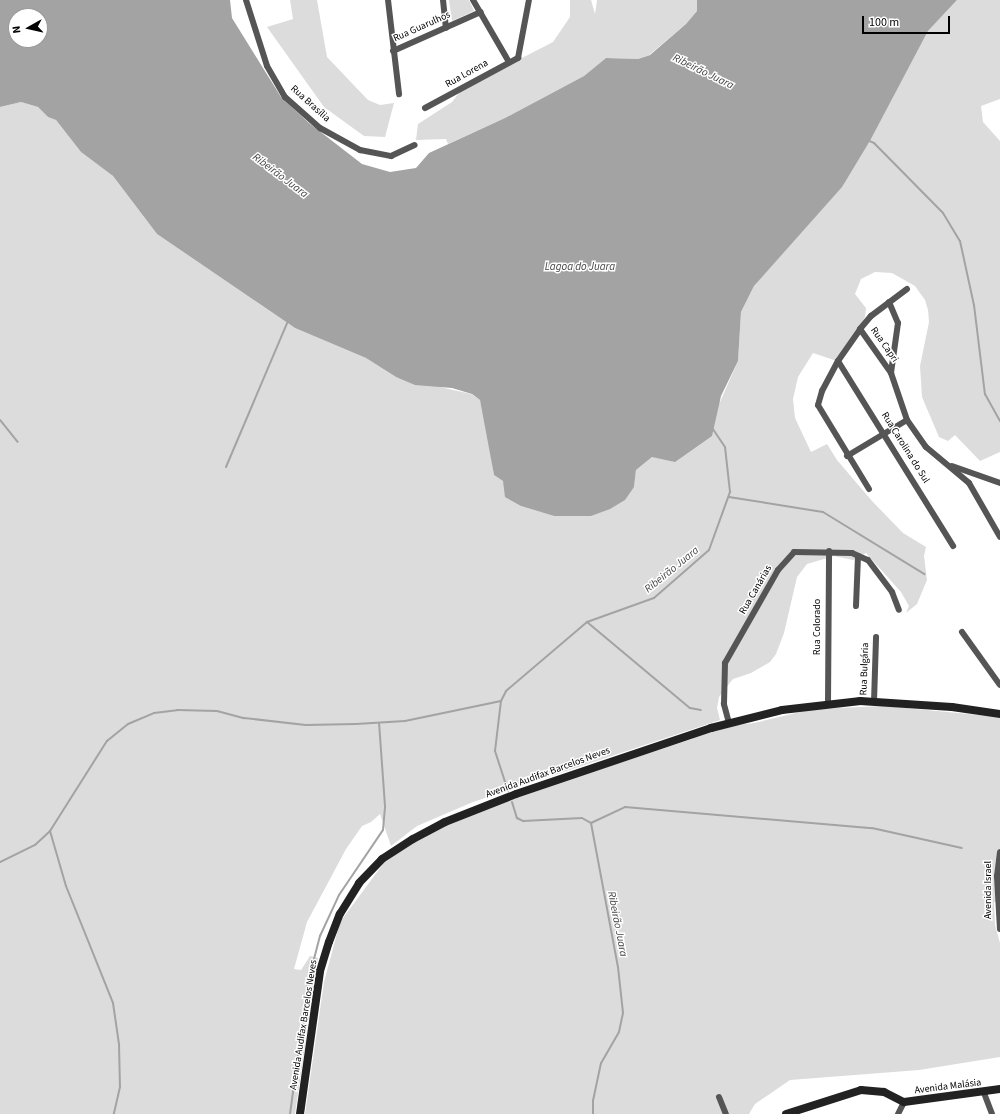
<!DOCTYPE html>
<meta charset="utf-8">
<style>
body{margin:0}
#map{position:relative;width:1000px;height:1114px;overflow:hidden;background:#fff;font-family:"Source Sans 3",sans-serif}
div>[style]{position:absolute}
.green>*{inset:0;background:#dcdcdc}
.water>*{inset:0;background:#a3a3a3}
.stream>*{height:2px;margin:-1px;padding:0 1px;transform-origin:1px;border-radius:1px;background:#a3a3a3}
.street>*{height:6px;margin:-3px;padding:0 3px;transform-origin:3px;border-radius:3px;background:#555}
.secondary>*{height:8px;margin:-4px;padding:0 4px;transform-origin:4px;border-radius:4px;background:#222}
span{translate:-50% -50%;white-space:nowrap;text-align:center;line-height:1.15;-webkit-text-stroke:3px #fff;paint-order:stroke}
.street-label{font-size:10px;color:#000}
.water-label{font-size:11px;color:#444;font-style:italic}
.north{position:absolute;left:8px;top:8px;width:40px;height:40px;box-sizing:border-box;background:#fff;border:1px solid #999;border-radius:50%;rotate:262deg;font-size:11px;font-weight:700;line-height:16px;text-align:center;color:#000}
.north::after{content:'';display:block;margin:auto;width:14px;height:18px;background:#000;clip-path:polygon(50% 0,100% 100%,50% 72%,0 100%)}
.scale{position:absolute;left:862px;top:16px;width:88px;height:18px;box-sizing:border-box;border:2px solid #000;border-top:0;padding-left:5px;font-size:12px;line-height:14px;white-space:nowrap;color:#000;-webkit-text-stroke:3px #fff;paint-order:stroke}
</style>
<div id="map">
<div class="green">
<i style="clip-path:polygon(290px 0,317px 0,327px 57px,368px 100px,380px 105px,394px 103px,385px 137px,364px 136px,324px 107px,267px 27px,293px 19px)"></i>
<i style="clip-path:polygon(449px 0,469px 0,474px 11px,452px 21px)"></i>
<i style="clip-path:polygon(570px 0,591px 0,595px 14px,597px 0,697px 0,697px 11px,686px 24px,649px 55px,638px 59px,606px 58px,584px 76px,505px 118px,448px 144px,446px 139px,416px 140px,418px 124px,452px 102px,462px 89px,553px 42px,570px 17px)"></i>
<i style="clip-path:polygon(957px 0,1000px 0,1000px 99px,981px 106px,983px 122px,1000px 141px,1000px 452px,980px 461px,955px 435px,948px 441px,939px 437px,922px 397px,920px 366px,929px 322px,928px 310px,925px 300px,915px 286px,892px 273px,875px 272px,861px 279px,855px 294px,866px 308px,865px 317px,837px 361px,813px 353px,798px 377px,793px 399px,795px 418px,811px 452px,827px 444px,837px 460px,872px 501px,903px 533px,926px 547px,924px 556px,927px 580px,917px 604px,906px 613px,909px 606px,901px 592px,866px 553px,853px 560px,834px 556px,807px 564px,797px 577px,784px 633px,776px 654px,770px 662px,751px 673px,733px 679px,725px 689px,719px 697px,717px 708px,720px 720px,473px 802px,417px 826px,391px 846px,380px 814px,371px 822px,362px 826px,346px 849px,307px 922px,294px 969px,301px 970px,310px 956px,318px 958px,295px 1114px,0 1114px,0 107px,21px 102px,38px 107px,48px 117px,56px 120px,81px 152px,113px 176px,157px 234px,295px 328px,366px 358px,396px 377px,471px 394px,480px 400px,484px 414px,494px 475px,503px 481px,521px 506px,554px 516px,591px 516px,634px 487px,636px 470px,720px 402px,738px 361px,741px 312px,754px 286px,871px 139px,928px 31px)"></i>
<i style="clip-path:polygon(884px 706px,1000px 717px,1000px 902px,994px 902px,995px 925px,1000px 943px,1000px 1057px,919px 1070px,790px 1080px,755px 1104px,749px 1114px,305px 1114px,324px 982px,340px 922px,383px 864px,422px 833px,476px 810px,692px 739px,711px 728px,754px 723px,813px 709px)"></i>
</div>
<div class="water">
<i style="clip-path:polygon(evenodd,0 0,230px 0,232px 18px,281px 97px,309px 123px,362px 164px,390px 172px,416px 168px,429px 153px,505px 118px,584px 76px,606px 58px,638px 59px,650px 55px,686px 24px,697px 11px,697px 0,957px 0,928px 31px,871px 139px,842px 187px,754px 286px,741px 312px,738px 361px,721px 396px,712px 436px,675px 462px,652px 457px,636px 470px,634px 487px,625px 500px,610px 509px,591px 516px,554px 516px,521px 506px,505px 497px,503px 481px,494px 475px,480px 400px,472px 394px,452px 388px,415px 385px,396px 377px,366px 358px,295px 328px,157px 234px,113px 176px,81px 152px,56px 120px,48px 117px,38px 107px,21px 102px,0 107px,0 0,16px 16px,40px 16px,40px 40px,16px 40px,16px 16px)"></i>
</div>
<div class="stream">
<i style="left:867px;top:140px;width:8px;rotate:23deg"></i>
<i style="left:874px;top:143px;width:98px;rotate:45.4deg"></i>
<i style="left:943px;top:213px;width:33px;rotate:59deg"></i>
<i style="left:960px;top:241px;width:66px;rotate:77.7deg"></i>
<i style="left:974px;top:305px;width:90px;rotate:83deg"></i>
<i style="left:985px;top:394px;width:31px;rotate:61deg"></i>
<i style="left:0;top:420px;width:28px;rotate:51deg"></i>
<i style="left:226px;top:467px;width:159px;rotate:-67deg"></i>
<i style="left:729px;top:497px;width:95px;rotate:9.1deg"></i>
<i style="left:823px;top:512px;width:119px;rotate:31.5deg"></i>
<i style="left:587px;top:622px;width:134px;rotate:39.9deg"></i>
<i style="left:690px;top:708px;width:11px;rotate:10deg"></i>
<i style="left:508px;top:791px;width:42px;rotate:-108deg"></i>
<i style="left:495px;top:751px;width:50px;rotate:-83.2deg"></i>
<i style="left:501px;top:701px;width:11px;rotate:-63deg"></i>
<i style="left:506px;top:691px;width:106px;rotate:-40.4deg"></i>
<i style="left:587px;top:622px;width:71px;rotate:-19.7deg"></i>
<i style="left:654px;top:598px;width:73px;rotate:-41.1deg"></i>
<i style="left:709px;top:550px;width:62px;rotate:-70.1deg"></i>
<i style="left:730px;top:492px;width:45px;rotate:-96.3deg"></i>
<i style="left:725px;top:447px;width:22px;rotate:-124deg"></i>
<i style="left:512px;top:802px;width:17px;rotate:73deg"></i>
<i style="left:517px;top:818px;width:7px;rotate:27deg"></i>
<i style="left:523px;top:821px;width:59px;rotate:-2.9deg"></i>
<i style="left:582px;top:818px;width:10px;rotate:29deg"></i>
<i style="left:591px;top:823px;width:147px;rotate:79.4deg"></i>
<i style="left:618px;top:967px;width:46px;rotate:83.8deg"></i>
<i style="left:623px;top:1013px;width:19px;rotate:102deg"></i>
<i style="left:619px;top:1032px;width:36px;rotate:120deg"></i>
<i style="left:601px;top:1063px;width:38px;rotate:102deg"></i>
<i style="left:593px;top:1100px;width:14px;rotate:90deg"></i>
<i style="left:591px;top:823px;width:38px;rotate:-25deg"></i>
<i style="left:625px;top:807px;width:248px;rotate:4.9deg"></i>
<i style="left:872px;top:828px;width:92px;rotate:12.5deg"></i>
<i style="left:50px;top:831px;width:57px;rotate:73.8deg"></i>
<i style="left:66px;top:886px;width:126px;rotate:68.1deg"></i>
<i style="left:113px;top:1003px;width:41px;rotate:81.7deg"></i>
<i style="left:119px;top:1044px;width:43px;rotate:88.7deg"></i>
<i style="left:120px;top:1087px;width:28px;rotate:103deg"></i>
<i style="left:0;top:862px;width:39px;rotate:-26deg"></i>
<i style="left:35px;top:845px;width:21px;rotate:-43deg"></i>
<i style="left:50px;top:831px;width:107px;rotate:-57.7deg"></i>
<i style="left:107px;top:741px;width:27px;rotate:-39deg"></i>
<i style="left:128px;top:724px;width:28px;rotate:-23deg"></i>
<i style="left:154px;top:713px;width:23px;rotate:-7deg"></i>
<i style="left:177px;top:710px;width:40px;rotate:1.4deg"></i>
<i style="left:217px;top:711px;width:28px;rotate:15deg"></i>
<i style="left:244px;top:718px;width:62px;rotate:6.4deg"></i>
<i style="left:306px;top:725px;width:50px;rotate:-1.1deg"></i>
<i style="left:356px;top:724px;width:49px;rotate:-3.5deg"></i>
<i style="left:405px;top:721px;width:98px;rotate:-11.8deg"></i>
<i style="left:290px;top:1114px;width:133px;rotate:-82.2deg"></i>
<i style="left:308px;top:982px;width:48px;rotate:-75.4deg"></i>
<i style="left:320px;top:936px;width:45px;rotate:-65.1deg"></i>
<i style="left:339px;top:895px;width:78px;rotate:-55.9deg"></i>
<i style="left:383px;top:830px;width:24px;rotate:-85deg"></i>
<i style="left:385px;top:806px;width:83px;rotate:-94.1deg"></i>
</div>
<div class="street">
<i style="left:246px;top:0;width:69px;rotate:72.3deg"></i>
<i style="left:267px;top:66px;width:36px;rotate:60deg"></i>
<i style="left:285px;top:97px;width:47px;rotate:41.5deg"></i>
<i style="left:320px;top:128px;width:46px;rotate:28.8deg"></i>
<i style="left:360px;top:150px;width:32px;rotate:11deg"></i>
<i style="left:391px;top:156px;width:26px;rotate:-25deg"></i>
<i style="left:388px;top:0;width:95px;rotate:83.3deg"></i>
<i style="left:443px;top:0;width:28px;rotate:84deg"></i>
<i style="left:473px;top:0;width:72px;rotate:59.9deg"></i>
<i style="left:393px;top:51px;width:96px;rotate:-23.9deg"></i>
<i style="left:425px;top:108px;width:106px;rotate:-28.3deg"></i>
<i style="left:518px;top:58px;width:59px;rotate:-79.3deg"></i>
<i style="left:889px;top:302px;width:23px;rotate:67deg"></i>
<i style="left:898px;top:323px;width:50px;rotate:98deg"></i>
<i style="left:891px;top:373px;width:50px;rotate:71.2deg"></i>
<i style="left:907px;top:420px;width:33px;rotate:55deg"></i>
<i style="left:926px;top:447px;width:56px;rotate:39.9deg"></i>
<i style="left:969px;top:483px;width:62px;rotate:60.1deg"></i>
<i style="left:860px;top:329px;width:54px;rotate:54.8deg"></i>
<i style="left:838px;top:361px;width:218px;rotate:58.1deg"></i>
<i style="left:847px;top:456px;width:70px;rotate:-31deg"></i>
<i style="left:952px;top:466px;width:51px;rotate:19.5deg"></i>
<i style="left:869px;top:489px;width:98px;rotate:-121.3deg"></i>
<i style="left:818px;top:405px;width:15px;rotate:-74deg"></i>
<i style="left:822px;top:391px;width:34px;rotate:-62deg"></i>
<i style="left:838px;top:361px;width:39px;rotate:-55deg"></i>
<i style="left:860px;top:329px;width:17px;rotate:-50deg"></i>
<i style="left:871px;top:316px;width:45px;rotate:-36.9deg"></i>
<i style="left:856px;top:606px;width:50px;rotate:-87.7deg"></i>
<i style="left:962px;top:632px;width:65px;rotate:54.4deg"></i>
<i style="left:874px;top:702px;width:65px;rotate:-88.2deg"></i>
<i style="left:828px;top:703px;width:152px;rotate:-89.6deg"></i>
<i style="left:729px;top:723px;width:20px;rotate:-105deg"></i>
<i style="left:724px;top:704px;width:41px;rotate:-88.6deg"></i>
<i style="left:725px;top:663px;width:107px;rotate:-60.3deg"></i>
<i style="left:778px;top:570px;width:24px;rotate:-48deg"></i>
<i style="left:794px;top:552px;width:58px;rotate:1deg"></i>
<i style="left:852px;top:553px;width:17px;rotate:24deg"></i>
<i style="left:868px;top:560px;width:40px;rotate:53deg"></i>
<i style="left:892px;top:592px;width:19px;rotate:69deg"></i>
<i style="left:1000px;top:852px;width:24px;rotate:97deg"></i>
<i style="left:997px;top:876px;width:53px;rotate:86.8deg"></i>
<i style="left:984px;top:1093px;width:22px;rotate:69deg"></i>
<i style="left:719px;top:1097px;width:18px;rotate:68deg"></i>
<i style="left:898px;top:1114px;width:13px;rotate:-63deg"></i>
</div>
<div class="secondary">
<i style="left:300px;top:1114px;width:144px;rotate:-82deg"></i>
<i style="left:320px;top:971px;width:30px;rotate:-73deg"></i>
<i style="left:329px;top:942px;width:30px;rotate:-69deg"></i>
<i style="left:340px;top:914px;width:36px;rotate:-58deg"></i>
<i style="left:359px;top:883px;width:33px;rotate:-46deg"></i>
<i style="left:382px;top:859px;width:37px;rotate:-33deg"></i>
<i style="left:413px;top:839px;width:36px;rotate:-28deg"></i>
<i style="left:445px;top:822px;width:76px;rotate:-21.5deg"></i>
<i style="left:516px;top:794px;width:206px;rotate:-18.7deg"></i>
<i style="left:711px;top:728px;width:73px;rotate:-14.2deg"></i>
<i style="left:782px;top:710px;width:79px;rotate:-6.6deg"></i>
<i style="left:860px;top:701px;width:92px;rotate:3.7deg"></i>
<i style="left:952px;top:707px;width:49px;rotate:8.3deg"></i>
<i style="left:786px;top:1114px;width:79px;rotate:-17.7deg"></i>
<i style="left:861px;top:1090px;width:23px;rotate:5deg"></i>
<i style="left:884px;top:1092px;width:22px;rotate:27deg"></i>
<i style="left:904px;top:1102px;width:97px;rotate:-7.7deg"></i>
</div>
<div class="street-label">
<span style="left:422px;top:27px;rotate:-24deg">Rua Guarulhos</span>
<span style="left:467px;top:74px;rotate:-29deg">Rua Lorena</span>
<span style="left:310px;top:104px;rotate:42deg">Rua Brasília</span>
<span style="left:884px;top:345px;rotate:55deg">Rua Capri</span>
<span style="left:905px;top:448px;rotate:58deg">Rua Carolina do Sul</span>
<span style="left:756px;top:590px;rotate:-60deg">Rua Canárias</span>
<span style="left:818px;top:627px;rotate:-90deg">Rua Colorado</span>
<span style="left:865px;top:669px;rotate:-88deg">Rua Bulgária</span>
<span style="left:548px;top:773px;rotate:-20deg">Avenida Audifax Barcelos Neves</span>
<span style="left:989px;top:890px;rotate:-90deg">Avenida Israel</span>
<span style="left:304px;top:1025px;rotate:-81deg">Avenida Audifax Barcelos Neves</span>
<span style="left:948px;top:1087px;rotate:-7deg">Avenida Malásia</span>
</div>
<div class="water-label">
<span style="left:703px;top:72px;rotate:26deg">Ribeirão Juara</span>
<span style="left:280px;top:176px;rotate:37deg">Ribeirão Juara</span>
<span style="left:580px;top:267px">Lagoa do Juara</span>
<span style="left:672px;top:570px;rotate:-39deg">Ribeirão Juara</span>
<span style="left:617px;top:924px;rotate:79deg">Ribeirão Juara</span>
</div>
<div class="north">N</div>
<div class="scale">100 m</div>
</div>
